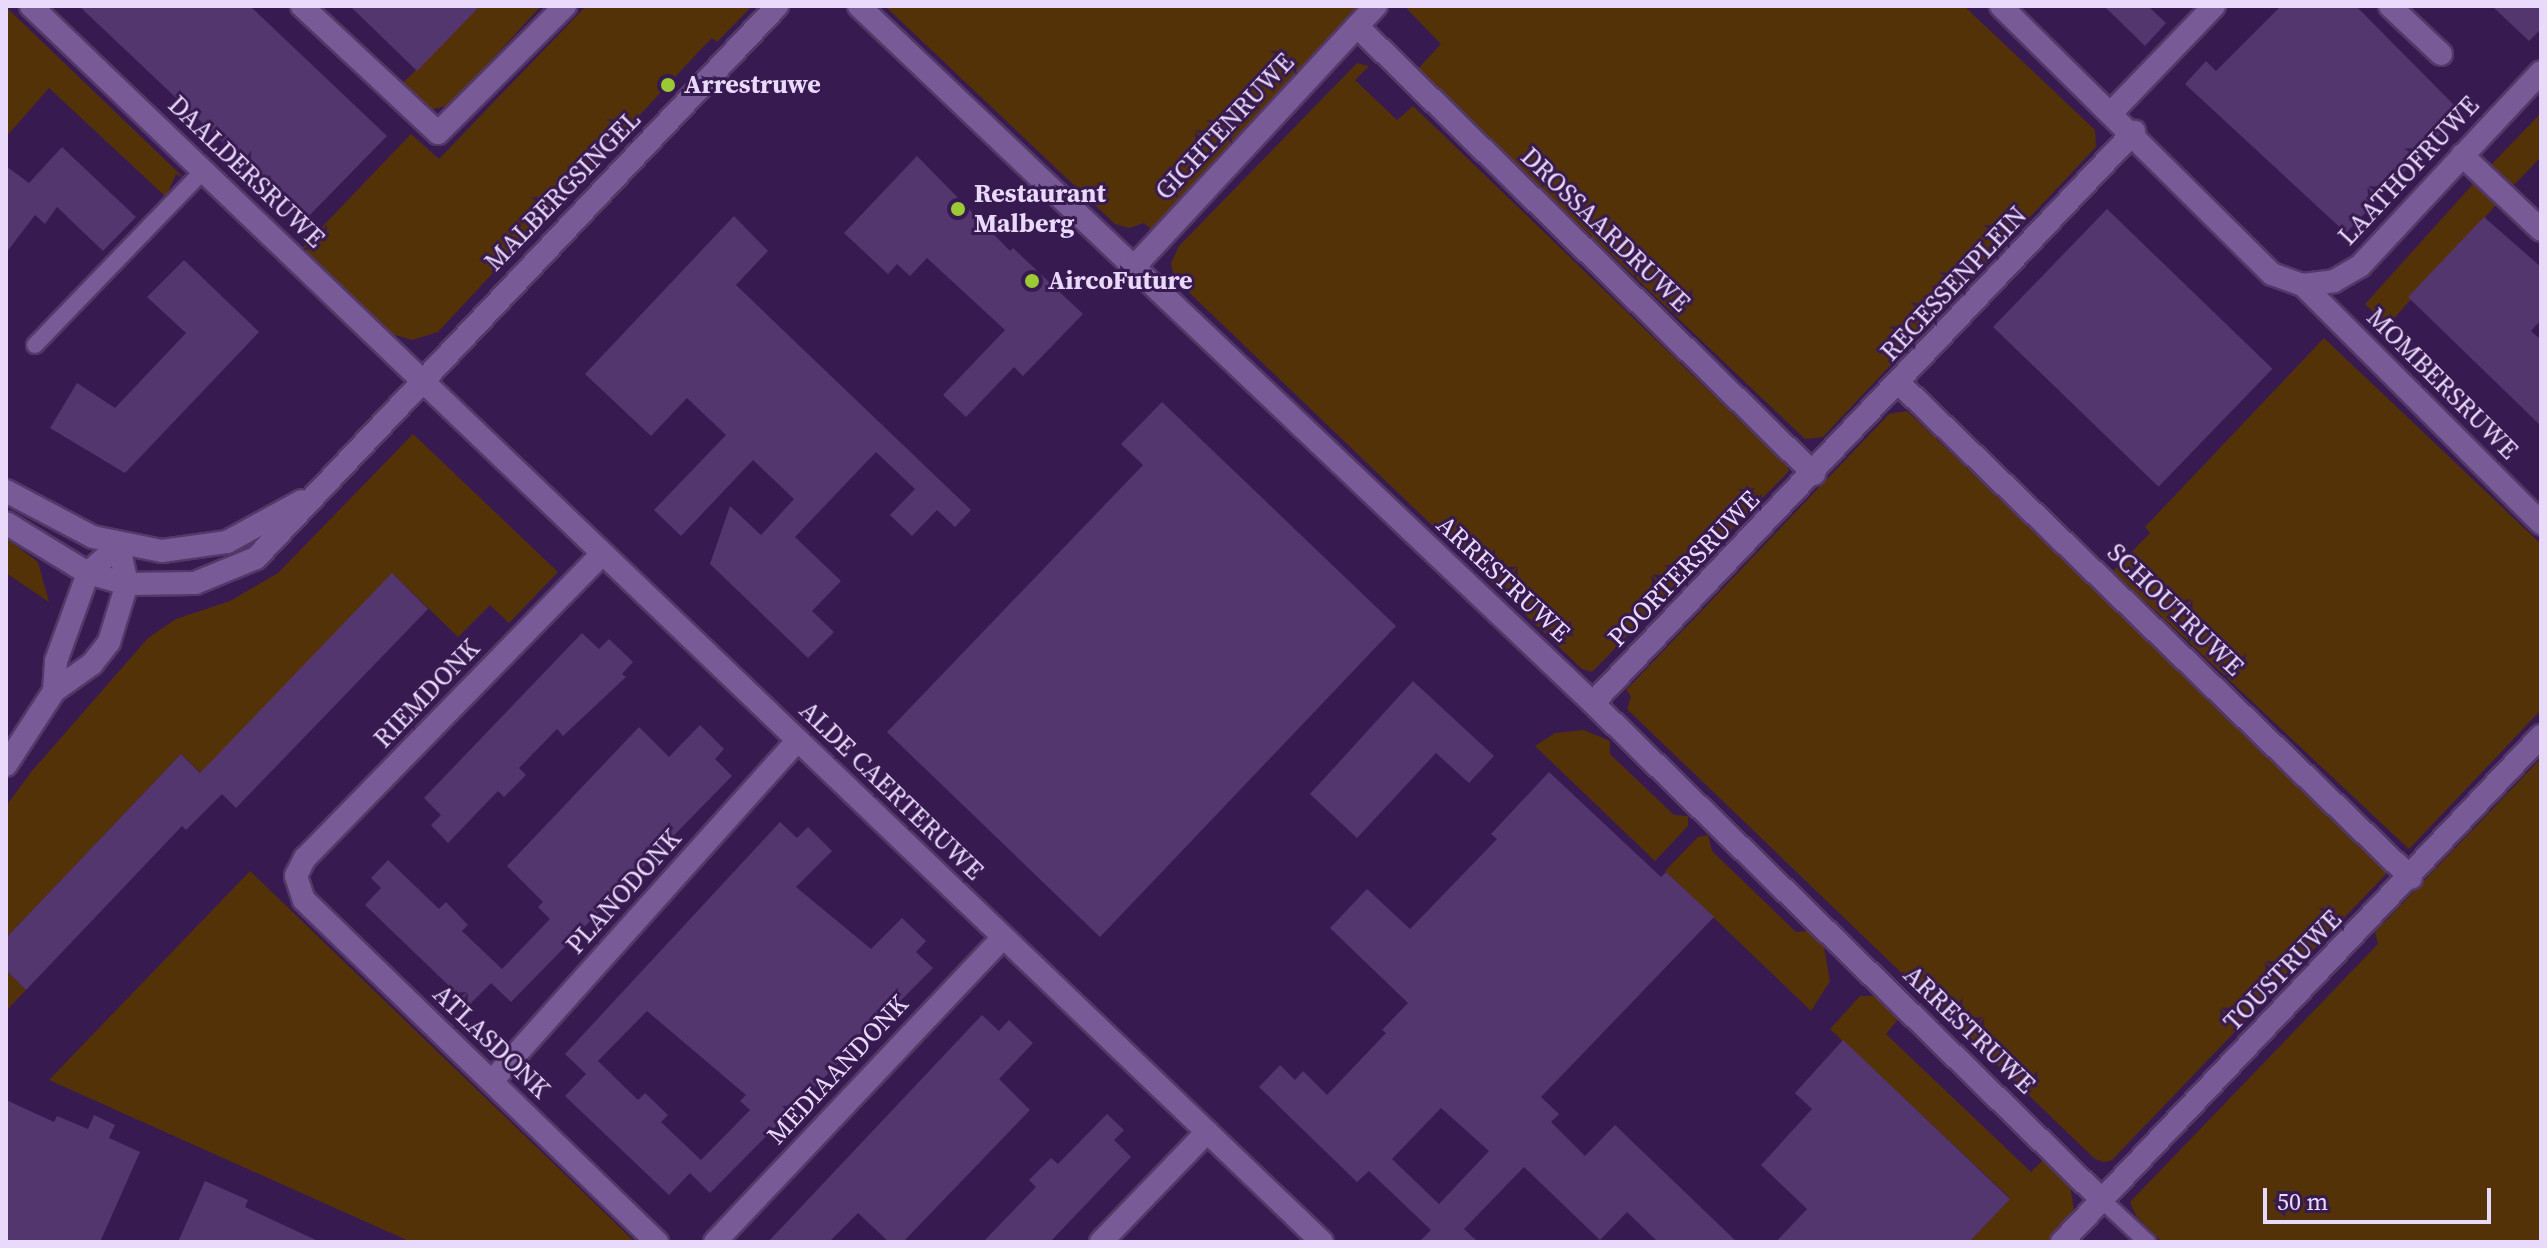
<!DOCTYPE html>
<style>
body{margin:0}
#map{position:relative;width:2547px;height:1248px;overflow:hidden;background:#371a50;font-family:"Source Serif 4",serif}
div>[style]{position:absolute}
.green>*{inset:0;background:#543207;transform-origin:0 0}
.building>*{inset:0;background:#53366e;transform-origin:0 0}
.roads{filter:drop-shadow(2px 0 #543868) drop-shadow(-2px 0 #543868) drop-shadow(0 2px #543868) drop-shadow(0 -2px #543868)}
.service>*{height:16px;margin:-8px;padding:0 8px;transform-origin:8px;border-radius:8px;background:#785b96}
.minor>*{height:22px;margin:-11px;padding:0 11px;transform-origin:11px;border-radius:11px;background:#785b96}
.tertiary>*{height:22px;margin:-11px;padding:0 11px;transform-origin:11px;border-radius:11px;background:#785b96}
.dots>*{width:22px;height:22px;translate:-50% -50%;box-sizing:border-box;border:4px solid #371a50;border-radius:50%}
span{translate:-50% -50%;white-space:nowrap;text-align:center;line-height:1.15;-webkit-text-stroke:6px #371a50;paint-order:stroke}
.poi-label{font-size:26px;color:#e9d9fb;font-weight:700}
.left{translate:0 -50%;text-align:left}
.street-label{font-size:26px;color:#e9d9fb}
.frame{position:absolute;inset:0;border:8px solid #e9d9fb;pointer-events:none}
.scale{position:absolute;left:2263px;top:1188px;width:228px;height:36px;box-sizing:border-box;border:4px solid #e9d9fb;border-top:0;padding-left:10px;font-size:24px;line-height:28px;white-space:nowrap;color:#e9d9fb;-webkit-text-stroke:6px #371a50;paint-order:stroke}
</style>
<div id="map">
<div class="green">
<i style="clip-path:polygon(480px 6px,541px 6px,451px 105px,428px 110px,400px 86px)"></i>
<i style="clip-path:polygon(586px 6px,752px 6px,717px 42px,712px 38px,703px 47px,438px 332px,412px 340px,392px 334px,301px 249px,411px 134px,439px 159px)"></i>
<i style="clip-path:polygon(885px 6px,1364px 6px,1151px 229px,1144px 223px,1129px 228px,1115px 224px)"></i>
<i style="clip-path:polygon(1409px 6px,1964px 6px,2095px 130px,2096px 147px,1823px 437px,1805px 439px,1417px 70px,1441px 44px,1407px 9px)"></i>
<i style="clip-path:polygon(6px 7px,184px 178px,176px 174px,166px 197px,49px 88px,6px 137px)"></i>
<i style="clip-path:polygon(1357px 63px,1369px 66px,1355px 80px,1397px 120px,1413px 106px,1787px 466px,1789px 471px,1592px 672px,1582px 669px,1174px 278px,1171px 263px,1179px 246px)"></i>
<i style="clip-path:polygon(2541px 113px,2541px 157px,2512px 187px,2490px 166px)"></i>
<i style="left:2474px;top:183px;width:31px;height:163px;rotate:42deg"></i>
<i style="clip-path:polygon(2324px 338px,2541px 544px,2541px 710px,2409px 849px,2113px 571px,2150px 533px,2145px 527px)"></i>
<i style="clip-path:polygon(1907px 411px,2387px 867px,2388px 872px,2112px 1160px,2104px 1162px,2095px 1159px,1627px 709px,1631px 696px,1626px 690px,1889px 414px)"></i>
<i style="clip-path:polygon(413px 434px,558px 572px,509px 623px,490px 605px,458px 637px,393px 574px,201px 773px,181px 754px,6px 938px,6px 806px,32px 771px,148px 638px,176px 619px,230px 601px,278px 573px)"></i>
<i style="clip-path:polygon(6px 538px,38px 562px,49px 602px,6px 573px)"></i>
<i style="clip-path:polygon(1584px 730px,1610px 741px,1610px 754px,1674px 815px,1688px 816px,1688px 826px,1655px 861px,1535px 746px,1555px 733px)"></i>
<i style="clip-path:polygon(2541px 758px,2541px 1242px,2162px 1242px,2136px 1216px,2130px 1202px,2378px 944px,2375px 932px)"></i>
<i style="clip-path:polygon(1708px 835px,1712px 851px,1796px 932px,1808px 931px,1824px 947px,1830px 981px,1811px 1011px,1665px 871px,1698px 837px)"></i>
<i style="clip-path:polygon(250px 871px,635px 1242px,411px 1242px,49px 1080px)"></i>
<i style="clip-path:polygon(6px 970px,26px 990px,6px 1011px)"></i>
<i style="clip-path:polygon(1860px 996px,1876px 996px,1899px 1018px,1886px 1034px,2031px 1172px,2046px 1157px,2069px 1179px,2074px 1209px,2047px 1242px,1969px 1242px,2010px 1198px,1830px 1029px)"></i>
</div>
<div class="building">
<i style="clip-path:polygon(79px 6px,250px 6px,387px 136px,305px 220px)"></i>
<i style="clip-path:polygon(350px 6px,480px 6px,417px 71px)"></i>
<i style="clip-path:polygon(2104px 6px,2148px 6px,2166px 23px,2145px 46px)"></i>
<i style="clip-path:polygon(2281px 6px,2356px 6px,2461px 112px,2346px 233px,2185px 84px,2206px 61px,2216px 71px)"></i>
<i style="clip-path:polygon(2492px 6px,2541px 6px,2541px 29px,2529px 41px)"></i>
<i style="clip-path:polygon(62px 147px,136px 217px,103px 251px,57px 207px,45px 224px,35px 215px,6px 253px,6px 166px,29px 183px)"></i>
<i style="clip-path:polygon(917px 156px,1010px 251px,1013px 248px,1083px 314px,1023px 376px,1014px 367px,966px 417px,943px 395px,1005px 330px,927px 258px,910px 276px,897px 264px,888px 274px,844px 233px)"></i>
<i style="left:2107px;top:209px;width:230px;height:164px;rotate:44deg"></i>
<i style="clip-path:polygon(734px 216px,768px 251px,736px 285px,971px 510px,955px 527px,937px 510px,912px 536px,890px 515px,915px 489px,876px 452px,795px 537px,841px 581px,812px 611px,834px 632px,808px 658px,710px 564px,730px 506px,761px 535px,794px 499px,753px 460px,681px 536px,654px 510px,726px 435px,687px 398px,651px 436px,585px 374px)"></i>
<i style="clip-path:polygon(2484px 217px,2541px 267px,2541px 320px,2531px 331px,2541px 340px,2541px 426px,2408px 297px)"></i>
<i style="clip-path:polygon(184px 260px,259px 332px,125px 473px,50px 428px,77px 383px,115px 408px,186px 333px,147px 297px)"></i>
<i style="clip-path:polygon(1162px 402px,1396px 626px,1100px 937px,887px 732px,1143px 465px,1121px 444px)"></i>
<i style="clip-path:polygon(392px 573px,428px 609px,236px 808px,222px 794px,186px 830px,182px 826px,26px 990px,6px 970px,6px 938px,181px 754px,200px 773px)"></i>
<i style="clip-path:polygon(582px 633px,599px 649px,609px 639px,633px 662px,622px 674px,626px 677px,563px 736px,557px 729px,519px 768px,526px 775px,504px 797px,498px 791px,448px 843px,431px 825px,441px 815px,424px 798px)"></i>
<i style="clip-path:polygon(1413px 681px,1494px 756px,1469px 783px,1436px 753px,1357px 838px,1310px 794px)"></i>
<i style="clip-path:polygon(700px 725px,724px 749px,715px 759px,732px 776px,511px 1002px,491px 983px,469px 1005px,365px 905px,381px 888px,371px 878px,388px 860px,439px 909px,446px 902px,468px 925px,462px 931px,502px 969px,550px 919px,538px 907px,543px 902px,507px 866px,639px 727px,669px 757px)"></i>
<i style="clip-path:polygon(evenodd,1549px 772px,1661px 877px,1666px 872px,1714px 917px,1541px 1097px,1559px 1114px,1551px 1122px,1585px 1156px,1615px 1125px,1737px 1242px,1658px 1242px,1627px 1212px,1600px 1240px,1524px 1167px,1464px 1229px,1478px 1242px,1419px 1242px,1431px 1230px,1369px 1171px,1357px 1182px,1259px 1087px,1280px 1065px,1295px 1080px,1303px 1071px,1327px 1095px,1386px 1033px,1382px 1030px,1408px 1003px,1330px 928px,1367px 889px,1410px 929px,1497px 839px,1491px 834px,1549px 772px,1441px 1108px,1489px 1151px,1439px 1204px,1392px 1159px,1441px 1108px)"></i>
<i style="clip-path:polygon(evenodd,780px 822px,797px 838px,808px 827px,832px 851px,796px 887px,871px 949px,902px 918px,926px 941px,916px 952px,933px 968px,710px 1193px,690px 1173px,669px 1195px,565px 1096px,586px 1074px,565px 1054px,780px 822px,647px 1011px,746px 1095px,740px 1101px,750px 1110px,701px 1160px,661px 1122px,668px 1115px,645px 1093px,638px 1100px,598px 1061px,647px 1011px)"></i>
<i style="clip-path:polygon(982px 1015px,999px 1031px,1009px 1020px,1033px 1043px,999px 1079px,1030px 1110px,903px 1242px,889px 1242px,858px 1213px,829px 1242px,768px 1242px)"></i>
<i style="clip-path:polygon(1843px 1040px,2010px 1199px,1969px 1242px,1776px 1242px,1807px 1209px,1761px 1165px,1812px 1109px,1795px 1093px)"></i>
<i style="clip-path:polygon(6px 1100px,54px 1122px,57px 1116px,88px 1129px,94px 1115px,115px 1125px,109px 1138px,140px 1152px,100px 1242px,6px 1242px)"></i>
<i style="clip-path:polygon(1107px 1114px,1124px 1130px,1114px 1140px,1131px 1157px,1050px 1242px,983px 1242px,1036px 1187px,1029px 1180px,1051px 1158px,1058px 1164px)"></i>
<i style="clip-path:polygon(205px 1181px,248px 1200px,245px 1207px,320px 1242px,178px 1242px)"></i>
</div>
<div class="roads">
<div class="service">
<i style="left:35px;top:345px;width:243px;rotate:-46deg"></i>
<i style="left:2102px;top:1200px;width:62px;rotate:43deg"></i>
</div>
<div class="minor">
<i style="left:31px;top:6px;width:1787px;rotate:43.75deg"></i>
<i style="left:302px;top:6px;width:186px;rotate:43deg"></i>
<i style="left:438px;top:133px;width:180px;rotate:-45deg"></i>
<i style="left:859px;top:6px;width:1012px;rotate:43.52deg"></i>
<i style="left:1593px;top:703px;width:711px;rotate:44.32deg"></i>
<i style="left:2001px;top:6px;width:381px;rotate:44.7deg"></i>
<i style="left:2272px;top:274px;width:33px;rotate:20deg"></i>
<i style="left:2303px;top:285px;width:31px;rotate:-7deg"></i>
<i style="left:2334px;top:281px;width:30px;rotate:-30deg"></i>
<i style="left:2360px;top:266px;width:265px;rotate:-47deg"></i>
<i style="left:2390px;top:6px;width:70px;rotate:43.3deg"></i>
<i style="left:1357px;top:26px;width:640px;rotate:44.43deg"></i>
<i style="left:2112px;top:112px;width:147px;rotate:-46.1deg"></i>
<i style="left:2462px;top:155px;width:109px;rotate:43.5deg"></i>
<i style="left:1134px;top:267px;width:356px;rotate:-47.2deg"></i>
<i style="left:2303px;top:285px;width:337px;rotate:45deg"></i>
<i style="left:1899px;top:383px;width:712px;rotate:44.03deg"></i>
<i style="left:602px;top:554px;width:425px;rotate:134.3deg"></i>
<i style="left:305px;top:858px;width:20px;rotate:117deg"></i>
<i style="left:296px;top:876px;width:25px;rotate:72deg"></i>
<i style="left:304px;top:900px;width:492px;rotate:44.1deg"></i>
<i style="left:54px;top:691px;width:30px;rotate:-86deg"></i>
<i style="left:56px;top:661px;width:94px;rotate:-70deg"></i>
<i style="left:88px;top:573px;width:42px;rotate:-42.1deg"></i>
<i style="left:1593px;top:703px;width:787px;rotate:-46.55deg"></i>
<i style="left:6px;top:765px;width:88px;rotate:-57deg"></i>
<i style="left:54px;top:691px;width:47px;rotate:-35.4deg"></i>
<i style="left:92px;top:664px;width:28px;rotate:-52deg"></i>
<i style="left:109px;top:642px;width:61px;rotate:-72.8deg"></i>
<i style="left:127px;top:584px;width:40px;rotate:-102deg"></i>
<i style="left:492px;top:1081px;width:458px;rotate:-48.1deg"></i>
<i style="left:715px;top:1242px;width:419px;rotate:-46.6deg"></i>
<i style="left:1101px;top:1242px;width:153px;rotate:-46.1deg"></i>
<i style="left:2062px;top:1242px;width:697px;rotate:-46.57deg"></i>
</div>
<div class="tertiary">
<i style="left:6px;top:491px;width:98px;rotate:27.9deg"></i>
<i style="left:93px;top:537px;width:70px;rotate:11.5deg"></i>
<i style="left:162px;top:551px;width:66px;rotate:-7.9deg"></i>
<i style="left:227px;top:542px;width:85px;rotate:-28.7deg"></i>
<i style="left:6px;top:523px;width:96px;rotate:31.4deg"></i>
<i style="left:88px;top:573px;width:41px;rotate:15.8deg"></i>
<i style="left:127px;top:584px;width:68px;rotate:-0.8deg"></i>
<i style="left:195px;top:583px;width:66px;rotate:-22.3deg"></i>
<i style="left:256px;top:558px;width:759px;rotate:-46.65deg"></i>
</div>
</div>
<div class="dots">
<i style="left:668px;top:85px;background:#9bcb34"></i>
<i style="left:958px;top:209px;background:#9bcb34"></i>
<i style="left:1032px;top:281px;background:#9bcb34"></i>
</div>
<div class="poi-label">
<span class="left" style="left:684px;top:85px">Arrestruwe</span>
<span class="left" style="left:974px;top:209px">Restaurant<br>Malberg</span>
<span class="left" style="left:1048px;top:281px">AircoFuture</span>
</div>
<div class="street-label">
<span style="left:1225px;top:127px;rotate:-47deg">GICHTENRUWE</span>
<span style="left:2409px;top:171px;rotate:-47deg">LAATHOFRUWE</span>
<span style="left:246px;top:172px;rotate:44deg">DAALDERSRUWE</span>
<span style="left:563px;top:191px;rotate:-46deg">MALBERGSINGEL</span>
<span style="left:1605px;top:230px;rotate:44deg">DROSSAARDRUWE</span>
<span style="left:1954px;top:284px;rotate:-47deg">RECESSENPLEIN</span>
<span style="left:2442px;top:384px;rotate:45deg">MOMBERSRUWE</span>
<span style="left:1684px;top:569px;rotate:-46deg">POORTERSRUWE</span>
<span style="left:1503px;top:579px;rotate:43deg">ARRESTRUWE</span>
<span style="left:2175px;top:610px;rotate:44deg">SCHOUTRUWE</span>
<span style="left:427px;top:694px;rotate:-46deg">RIEMDONK</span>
<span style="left:891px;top:791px;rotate:44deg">ALDE CAERTERUWE</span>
<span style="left:624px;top:892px;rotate:-48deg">PLANODONK</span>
<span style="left:2283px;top:971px;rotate:-46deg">TOUSTRUWE</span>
<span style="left:1969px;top:1030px;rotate:44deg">ARRESTRUWE</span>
<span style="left:491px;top:1042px;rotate:44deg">ATLASDONK</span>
<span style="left:838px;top:1070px;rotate:-47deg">MEDIAANDONK</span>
</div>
<div class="frame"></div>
<div class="scale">50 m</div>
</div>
